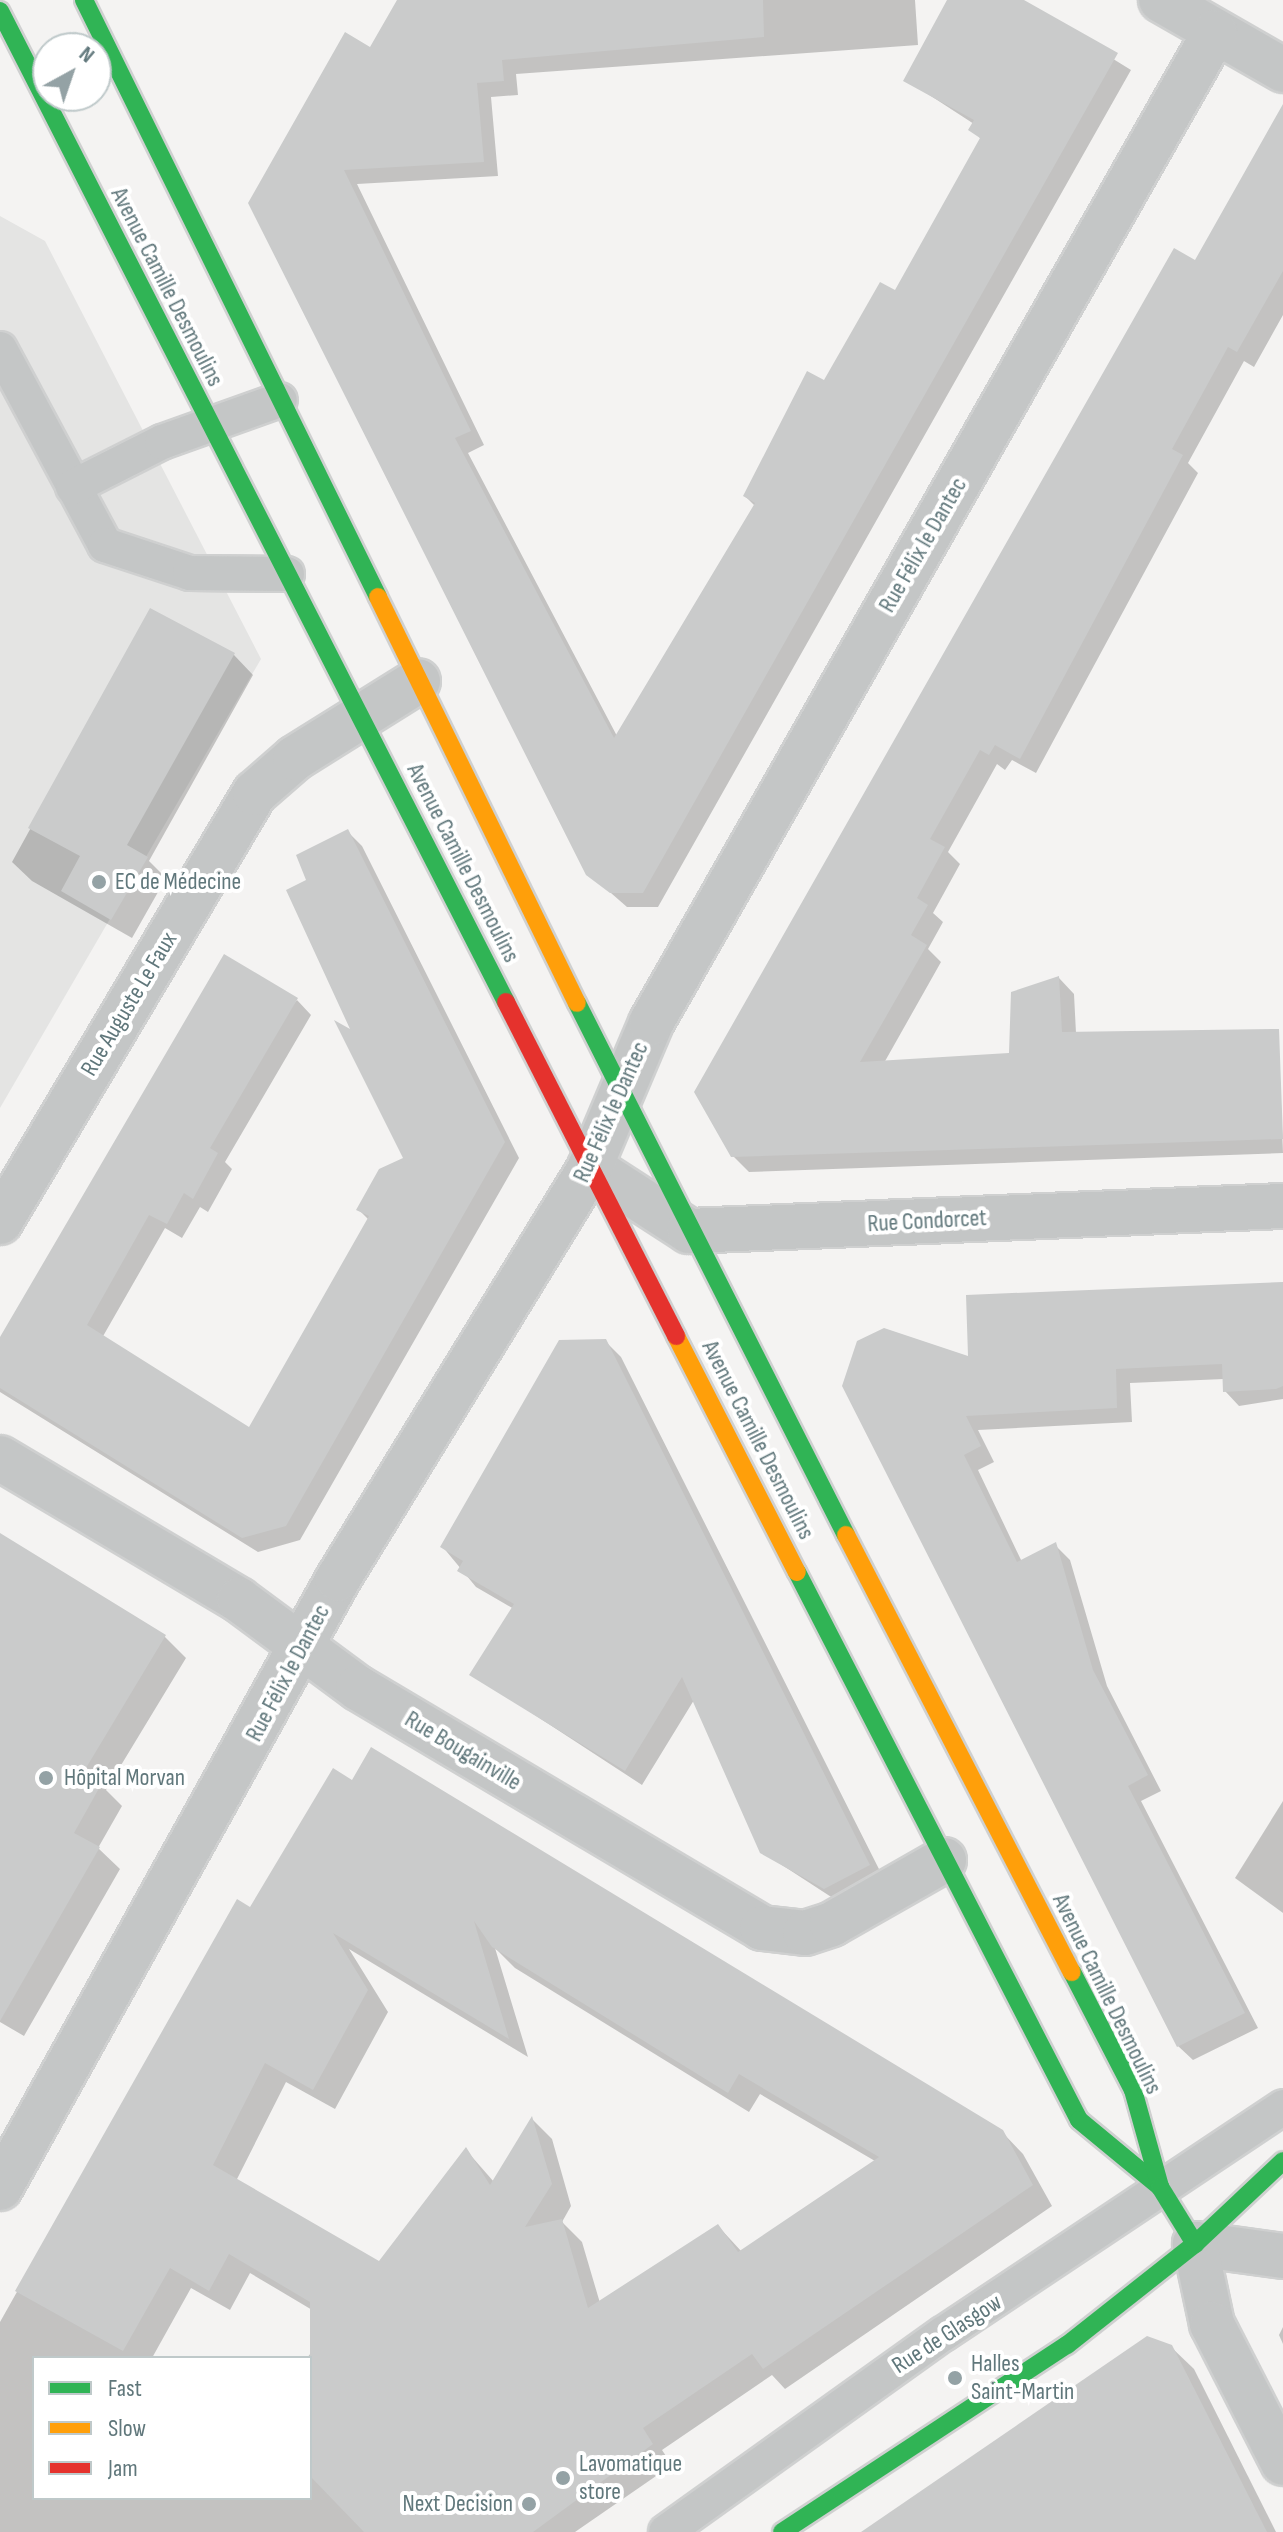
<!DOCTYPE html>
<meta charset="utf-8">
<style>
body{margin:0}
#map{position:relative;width:1283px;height:2532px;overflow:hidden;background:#f4f3f2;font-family:"Sofia Sans Condensed",sans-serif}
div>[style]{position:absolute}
.built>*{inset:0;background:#e4e4e3}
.shadow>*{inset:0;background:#0003}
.building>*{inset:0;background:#cacbcb}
.roads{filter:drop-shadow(2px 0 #cfd0d0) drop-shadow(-2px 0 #cfd0d0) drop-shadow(0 2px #cfd0d0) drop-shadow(0 -2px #cfd0d0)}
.lane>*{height:34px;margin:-17px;padding:0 17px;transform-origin:17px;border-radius:17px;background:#c4c6c6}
.street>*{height:44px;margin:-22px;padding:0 22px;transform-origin:22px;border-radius:22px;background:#c4c6c6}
.fast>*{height:18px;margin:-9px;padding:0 9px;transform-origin:9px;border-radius:9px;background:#30b455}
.slow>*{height:18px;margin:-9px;padding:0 9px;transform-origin:9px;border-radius:9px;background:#ff9f0a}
.jam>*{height:18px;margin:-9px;padding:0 9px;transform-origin:9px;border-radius:9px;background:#e5322d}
.dots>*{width:22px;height:22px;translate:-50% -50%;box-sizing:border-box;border:4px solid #fff;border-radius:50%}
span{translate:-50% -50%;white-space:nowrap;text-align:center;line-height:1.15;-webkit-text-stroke:8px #fff;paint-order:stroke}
.street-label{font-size:24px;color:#60777b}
.poi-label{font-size:24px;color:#60777b}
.left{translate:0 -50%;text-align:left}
.right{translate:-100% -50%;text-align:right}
.legend{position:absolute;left:32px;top:2356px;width:280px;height:144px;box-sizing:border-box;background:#fff;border:2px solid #bfc9ca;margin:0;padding:10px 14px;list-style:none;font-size:24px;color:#60777b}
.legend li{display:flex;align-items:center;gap:16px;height:40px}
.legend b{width:40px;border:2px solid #bfc9ca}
.north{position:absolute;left:32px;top:32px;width:80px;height:80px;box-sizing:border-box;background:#fff;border:2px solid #bfc9ca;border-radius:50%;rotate:40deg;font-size:22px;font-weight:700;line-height:32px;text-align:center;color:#60777b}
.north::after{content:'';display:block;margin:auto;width:28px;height:36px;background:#94a2a5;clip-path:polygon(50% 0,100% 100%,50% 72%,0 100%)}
</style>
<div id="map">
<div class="built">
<i style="clip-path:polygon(0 216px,45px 241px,261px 659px,0 1108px)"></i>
</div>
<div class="shadow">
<i style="clip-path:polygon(399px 0,915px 0,918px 45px,516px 74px,518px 95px,491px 97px,498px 176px,357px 184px,484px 445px,468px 453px,617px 736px,755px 506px,745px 496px,895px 293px,981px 141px,974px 124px,914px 85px,961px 0,1018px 0,1131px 70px,658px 907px,627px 907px,588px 873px,250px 203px,371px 50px)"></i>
<i style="clip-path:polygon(1283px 150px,1283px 315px,1254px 367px,1244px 361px,1188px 463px,1198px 473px,1036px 773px,1012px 760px,1005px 770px,997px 764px,948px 852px,960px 864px,933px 913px,943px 922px,928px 949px,941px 962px,884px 1063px,1015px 1054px,1059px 978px,1074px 994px,1076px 1033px,1278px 1031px,1283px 1153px,749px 1172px,733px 1156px,1195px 263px)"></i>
<i style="clip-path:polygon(151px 610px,234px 655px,253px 675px,149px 861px,166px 878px,132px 938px,32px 881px,12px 862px)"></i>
<i style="clip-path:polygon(347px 831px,362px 846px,519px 1158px,300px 1540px,258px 1552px,0 1392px,0 1340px,297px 1000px,311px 1015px,225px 1162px,232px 1169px,208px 1212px,200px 1207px,182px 1238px,165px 1228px,102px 1338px,249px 1429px,369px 1220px,359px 1210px,405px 1159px,354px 1034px,309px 881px)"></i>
<i style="clip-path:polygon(1283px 1284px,1283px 1399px,1239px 1406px,1225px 1391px,1224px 1379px,1130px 1383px,1132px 1422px,978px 1430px,994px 1462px,978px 1470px,1022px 1562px,1055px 1545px,1070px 1560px,1107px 1686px,1161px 1791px,1141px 1801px,1258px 2028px,1193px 2060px,1178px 2046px,844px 1386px)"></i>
<i style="clip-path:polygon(605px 1341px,621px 1357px,885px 1881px,842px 1904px,762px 1852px,694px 1700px,642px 1785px,472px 1674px,514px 1609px,476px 1587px,442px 1546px)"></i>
<i style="clip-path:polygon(0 1536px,165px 1637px,186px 1658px,106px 1790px,122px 1806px,98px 1848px,120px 1869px,24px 2036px,0 2022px)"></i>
<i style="clip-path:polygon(evenodd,353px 1783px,1002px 2132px,1023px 2154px,1052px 2206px,785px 2389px,772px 2375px,662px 2450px,672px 2465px,575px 2532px,0 2532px,0 2322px,237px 1901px,251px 1909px,353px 1783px,495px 1948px,515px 1968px,749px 2112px,760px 2094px,875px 2161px,742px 2252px,718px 2226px,600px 2303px,582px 2242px,562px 2222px,571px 2206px,552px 2139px,532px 2119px,494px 2182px,466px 2150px,379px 2264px,236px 2181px,286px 2082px,335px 2109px,388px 2012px,349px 1949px,528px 2057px,495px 1948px,353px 1783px,250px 2273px,334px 2323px,307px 2358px,310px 2498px,34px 2498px,34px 2358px,152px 2358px,191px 2288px,230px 2310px,250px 2273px)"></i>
<i style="clip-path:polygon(1283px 1801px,1283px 1913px,1235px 1878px)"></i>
<i style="clip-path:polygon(1283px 2327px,1283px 2344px,1279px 2335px)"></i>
<i style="clip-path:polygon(1171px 2347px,1194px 2369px,1276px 2532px,865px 2532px)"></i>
</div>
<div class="building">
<i style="clip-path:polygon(397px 0,763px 0,764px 37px,502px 60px,504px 81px,477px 83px,484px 162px,344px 170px,471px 431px,455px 438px,614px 738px,755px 503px,743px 496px,807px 371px,824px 380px,880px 282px,895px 290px,980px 138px,968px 130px,974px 120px,903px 81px,947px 0,1024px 0,1118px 53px,643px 893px,610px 893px,586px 875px,248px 203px,345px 32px,370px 47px)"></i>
<i style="clip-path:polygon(1283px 104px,1283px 271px,1237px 352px,1228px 347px,1172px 449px,1183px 455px,1020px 759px,995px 745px,989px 755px,980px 750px,930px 839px,945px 847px,917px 898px,928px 905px,911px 935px,927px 945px,860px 1062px,1009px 1053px,1011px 992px,1059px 976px,1062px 1032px,1279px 1029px,1283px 1139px,731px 1157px,694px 1092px,1174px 248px,1195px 260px)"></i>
<i style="clip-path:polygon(150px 608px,235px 653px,127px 845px,148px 857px,111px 920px,61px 891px,80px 856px,28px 828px)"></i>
<i style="clip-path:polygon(348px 829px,505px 1142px,286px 1526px,242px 1538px,0 1388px,0 1337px,224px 954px,298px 998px,210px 1148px,218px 1153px,193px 1199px,184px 1193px,167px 1224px,149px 1215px,87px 1325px,249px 1427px,369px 1216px,356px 1210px,379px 1169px,403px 1158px,334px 1020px,350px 1029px,286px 890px,306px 880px,296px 855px)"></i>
<i style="clip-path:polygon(1283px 1282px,1283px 1386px,1276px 1389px,1223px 1392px,1222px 1364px,1116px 1369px,1117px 1408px,966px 1416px,981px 1446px,964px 1455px,1017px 1562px,1056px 1542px,1093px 1670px,1148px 1775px,1128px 1786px,1245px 2013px,1177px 2047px,842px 1386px,857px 1341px,884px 1328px,968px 1356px,966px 1295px)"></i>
<i style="clip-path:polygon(606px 1339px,870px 1865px,824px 1889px,760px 1853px,682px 1677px,625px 1771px,469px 1675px,514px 1604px,457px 1571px,463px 1561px,440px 1547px,559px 1340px)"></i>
<i style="clip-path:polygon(0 1533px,166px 1635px,83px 1773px,102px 1783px,74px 1833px,100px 1847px,0 2021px)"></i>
<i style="clip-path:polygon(evenodd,371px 1747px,1003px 2130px,1033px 2185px,763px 2369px,752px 2354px,643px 2428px,653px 2444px,533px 2532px,364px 2532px,310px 2476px,310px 2302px,229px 2254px,209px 2291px,170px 2268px,123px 2351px,15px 2291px,237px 1899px,250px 1907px,333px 1768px,352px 1780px,371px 1747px,474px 1921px,492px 1947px,728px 2093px,739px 2074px,879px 2157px,738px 2252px,718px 2224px,588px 2308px,562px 2219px,525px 2227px,552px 2184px,532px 2116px,490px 2185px,466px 2147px,379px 2261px,213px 2165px,265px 2063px,313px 2090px,368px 1990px,333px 1933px,509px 2039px,474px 1921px)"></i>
<i style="clip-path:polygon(1147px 2336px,1172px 2345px,1267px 2532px,861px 2532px)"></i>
</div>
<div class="roads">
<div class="lane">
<i style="left:0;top:349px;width:222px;rotate:61.8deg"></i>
<i style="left:105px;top:545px;width:89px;rotate:18.2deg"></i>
<i style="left:190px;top:573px;width:97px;rotate:0.6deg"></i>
<i style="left:73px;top:487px;width:100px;rotate:-26.8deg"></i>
<i style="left:162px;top:442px;width:125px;rotate:-19.6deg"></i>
<i style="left:666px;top:2532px;width:340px;rotate:-35.6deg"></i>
<i style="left:943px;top:2334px;width:409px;rotate:-33.7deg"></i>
</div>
<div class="street">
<i style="left:1161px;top:0;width:141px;rotate:29.8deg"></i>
<i style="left:590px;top:1167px;width:118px;rotate:32.9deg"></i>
<i style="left:689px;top:1231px;width:595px;rotate:-2.41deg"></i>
<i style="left:0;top:1222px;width:499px;rotate:-59.3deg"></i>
<i style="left:255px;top:793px;width:53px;rotate:-41.2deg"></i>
<i style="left:295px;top:758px;width:145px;rotate:-32deg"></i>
<i style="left:0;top:1458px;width:278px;rotate:30.7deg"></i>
<i style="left:239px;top:1600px;width:148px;rotate:36.5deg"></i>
<i style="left:358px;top:1688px;width:470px;rotate:30.7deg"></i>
<i style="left:762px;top:1928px;width:43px;rotate:6.6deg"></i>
<i style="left:805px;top:1933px;width:28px;rotate:-18deg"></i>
<i style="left:832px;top:1924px;width:129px;rotate:-29.7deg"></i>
<i style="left:0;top:2188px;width:697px;rotate:-60.97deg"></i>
<i style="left:338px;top:1579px;width:483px;rotate:-58.5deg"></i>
<i style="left:590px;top:1167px;width:156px;rotate:-67deg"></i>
<i style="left:651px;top:1023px;width:1140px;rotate:-60.35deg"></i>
<i style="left:1283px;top:2256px;width:89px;rotate:-172.2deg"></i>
<i style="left:1195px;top:2244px;width:82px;rotate:78deg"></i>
<i style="left:1212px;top:2324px;width:156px;rotate:62.9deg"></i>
</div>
<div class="fast">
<i style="left:84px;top:0;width:665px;rotate:63.78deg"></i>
<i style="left:0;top:11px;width:1113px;rotate:62.95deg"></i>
<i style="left:577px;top:1003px;width:596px;rotate:63.18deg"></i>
<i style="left:797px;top:1572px;width:616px;rotate:62.77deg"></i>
<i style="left:1079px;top:2120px;width:105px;rotate:39.6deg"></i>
<i style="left:1072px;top:1972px;width:133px;rotate:62.7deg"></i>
<i style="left:1133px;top:2090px;width:101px;rotate:74.4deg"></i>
<i style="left:1160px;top:2187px;width:67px;rotate:58.4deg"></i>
<i style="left:782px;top:2532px;width:341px;rotate:-33.3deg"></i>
<i style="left:1067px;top:2345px;width:163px;rotate:-38.3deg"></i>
<i style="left:1195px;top:2244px;width:121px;rotate:-43.3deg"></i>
</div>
<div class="slow">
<i style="left:378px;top:597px;width:452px;rotate:63.9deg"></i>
<i style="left:676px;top:1336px;width:265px;rotate:62.9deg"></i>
<i style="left:846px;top:1535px;width:492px;rotate:62.7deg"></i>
</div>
<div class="jam">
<i style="left:506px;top:1002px;width:375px;rotate:63deg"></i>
</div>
</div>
<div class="dots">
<i style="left:99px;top:882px;background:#94a2a5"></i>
<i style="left:46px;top:1778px;background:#94a2a5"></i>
<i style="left:955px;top:2378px;background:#94a2a5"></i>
<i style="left:563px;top:2478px;background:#94a2a5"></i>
<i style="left:529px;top:2504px;background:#94a2a5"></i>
</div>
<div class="street-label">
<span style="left:167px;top:287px;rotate:63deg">Avenue Camille Desmoulins</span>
<span style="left:923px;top:545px;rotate:-60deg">Rue Félix le Dantec</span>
<span style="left:463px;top:863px;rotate:63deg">Avenue Camille Desmoulins</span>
<span style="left:129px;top:1004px;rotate:-59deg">Rue Auguste Le Faux</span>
<span style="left:611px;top:1112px;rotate:-66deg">Rue Félix le Dantec</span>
<span style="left:927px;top:1221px;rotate:-3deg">Rue Condorcet</span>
<span style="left:758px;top:1440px;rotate:63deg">Avenue Camille Desmoulins</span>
<span style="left:288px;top:1673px;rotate:-62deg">Rue Félix le Dantec</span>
<span style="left:463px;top:1751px;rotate:31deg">Rue Bougainville</span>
<span style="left:1107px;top:1994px;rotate:64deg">Avenue Camille Desmoulins</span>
<span style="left:947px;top:2334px;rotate:-33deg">Rue de Glasgow</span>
</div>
<div class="poi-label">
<span class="left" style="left:115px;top:882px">EC de Médecine</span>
<span class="left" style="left:64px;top:1778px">Hôpital Morvan</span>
<span class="left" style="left:971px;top:2378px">Halles<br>Saint-Martin</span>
<span class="left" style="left:579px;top:2478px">Lavomatique<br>store</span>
<span class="right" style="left:513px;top:2504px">Next Decision</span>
</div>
<ul class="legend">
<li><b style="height:10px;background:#30b455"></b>Fast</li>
<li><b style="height:10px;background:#ff9f0a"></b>Slow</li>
<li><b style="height:10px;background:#e5322d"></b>Jam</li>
</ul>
<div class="north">N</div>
</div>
